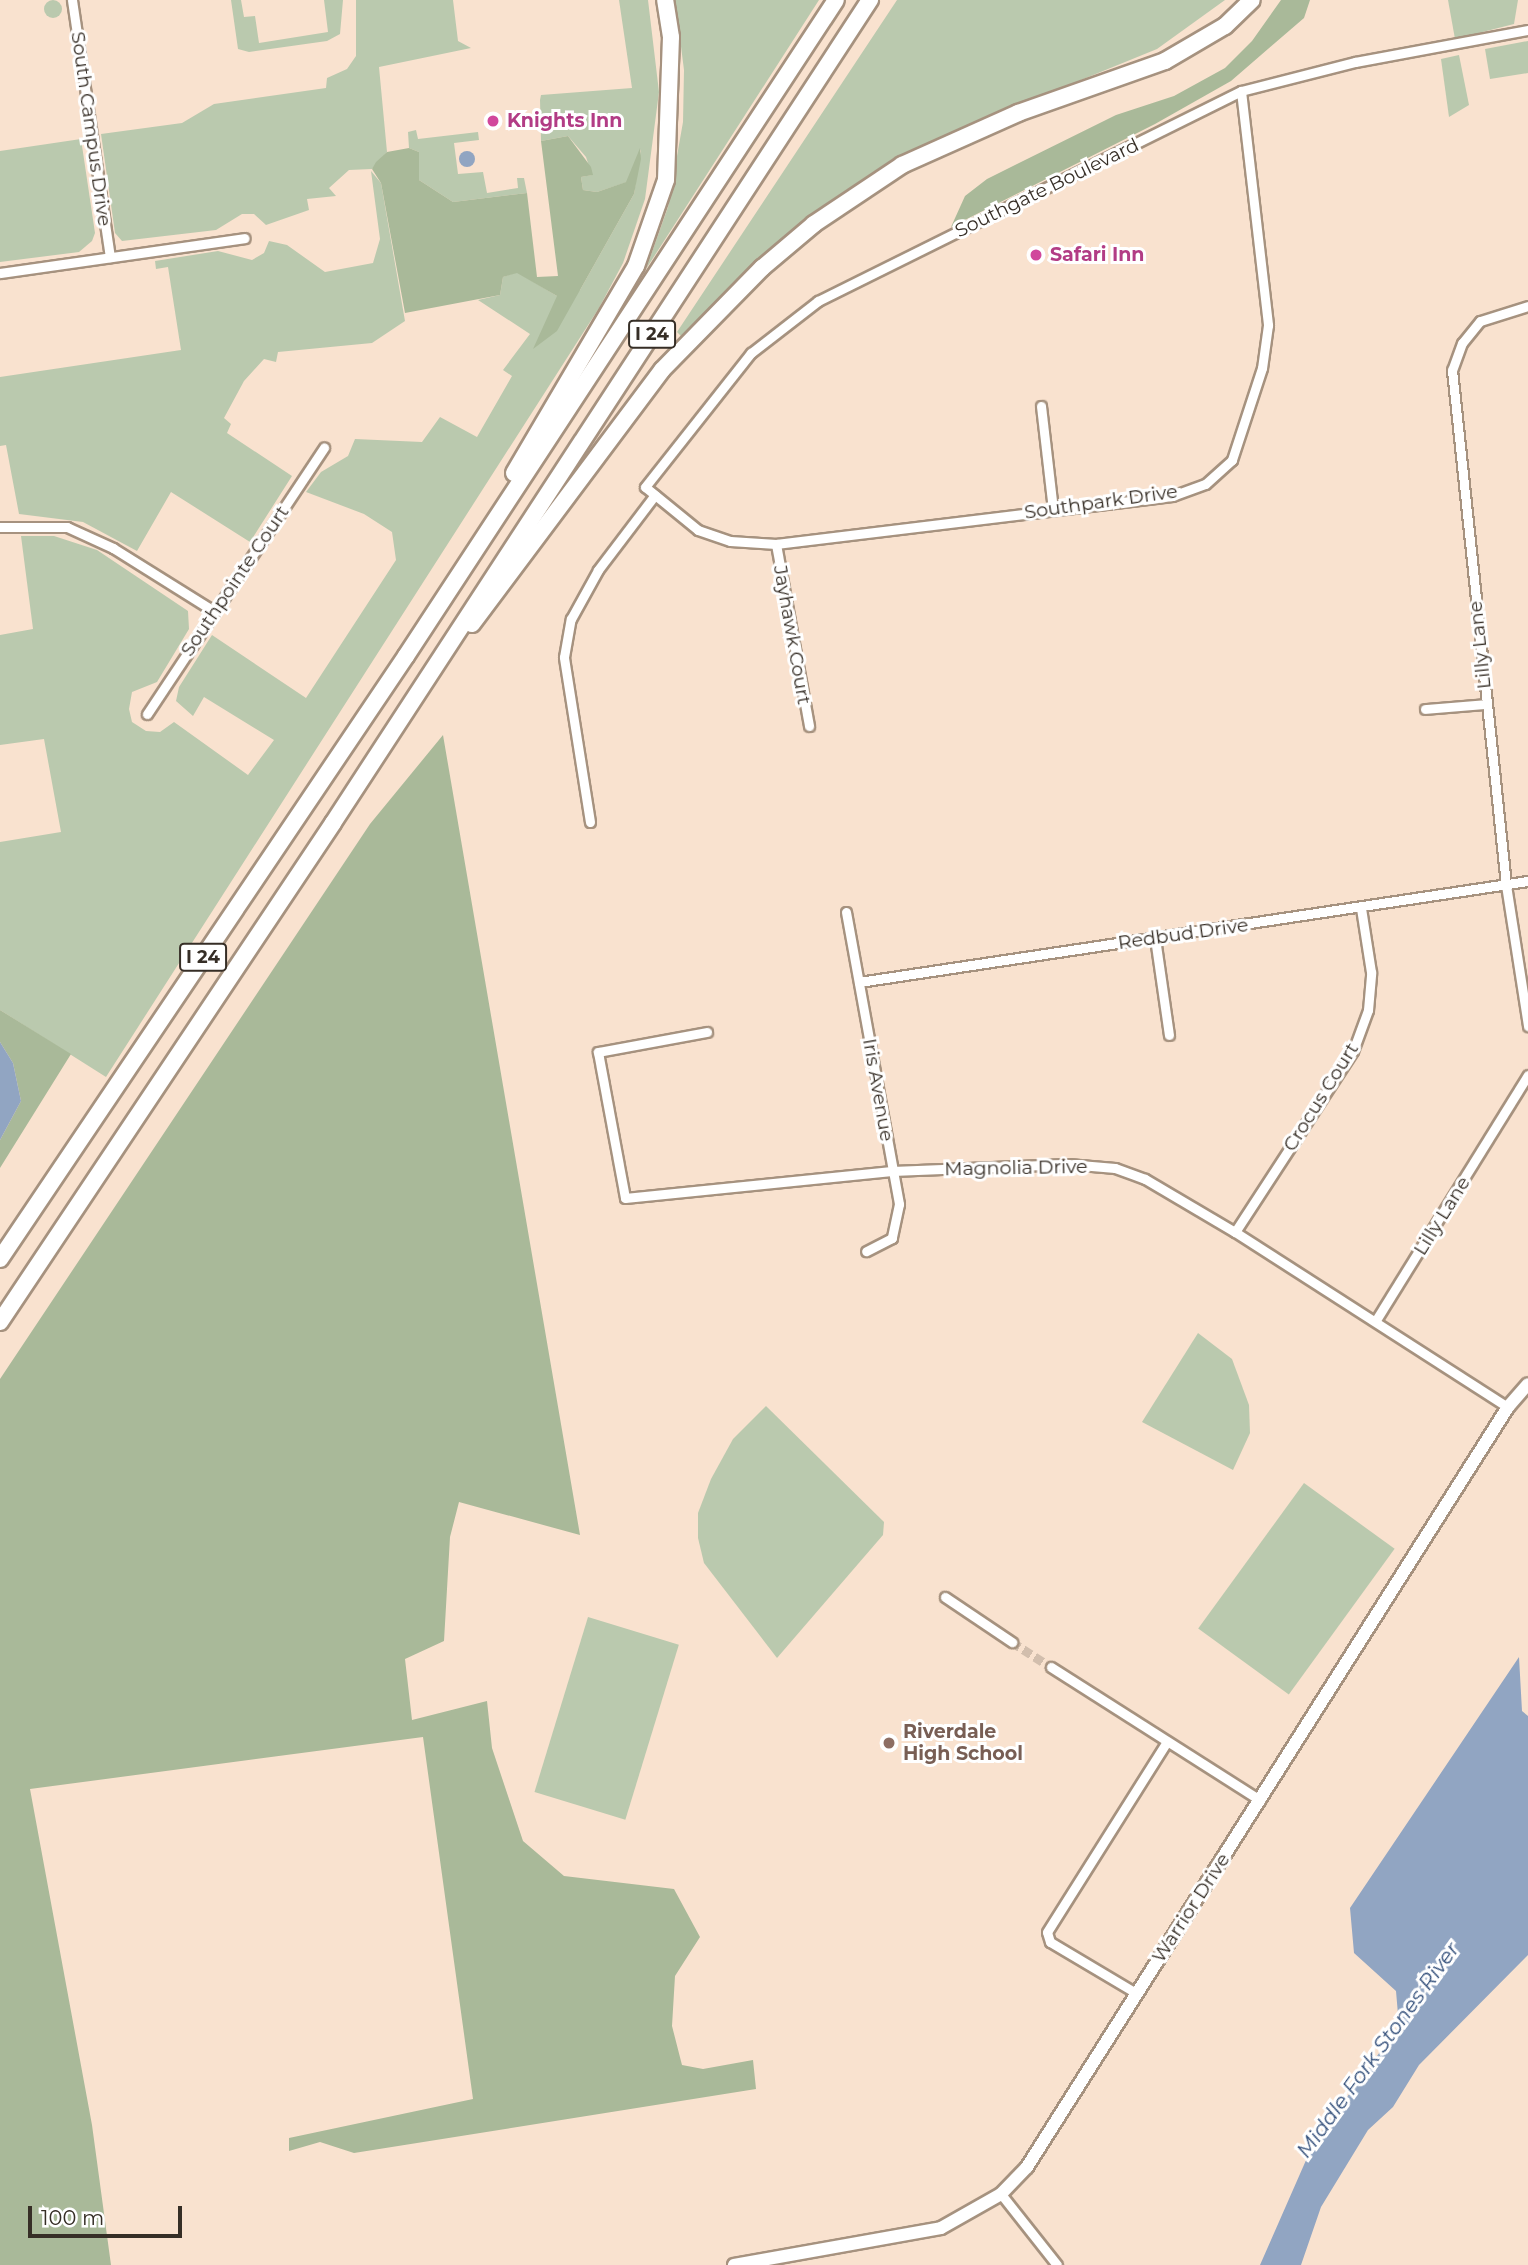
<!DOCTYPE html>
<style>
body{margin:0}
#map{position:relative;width:1528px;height:2265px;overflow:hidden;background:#f9e2cf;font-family:Montserrat,sans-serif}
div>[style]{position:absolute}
.green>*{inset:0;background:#bac9ae;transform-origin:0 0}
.round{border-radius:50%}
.forest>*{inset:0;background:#a9b999}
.water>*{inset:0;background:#91a5c2}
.street-tunnel>*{height:9px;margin-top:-4.5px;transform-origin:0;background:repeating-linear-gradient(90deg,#d2bead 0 9px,transparent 0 13.5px)}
.roads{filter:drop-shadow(2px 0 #a6927f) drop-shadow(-2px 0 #a6927f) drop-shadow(0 2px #a6927f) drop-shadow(0 -2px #a6927f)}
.street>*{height:9px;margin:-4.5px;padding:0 4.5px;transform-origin:4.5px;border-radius:4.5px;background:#fff}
.secondary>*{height:12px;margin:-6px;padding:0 6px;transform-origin:6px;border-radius:6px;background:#fff}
.highway>*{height:16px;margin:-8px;padding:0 8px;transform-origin:8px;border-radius:8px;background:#fff}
.dots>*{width:19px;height:19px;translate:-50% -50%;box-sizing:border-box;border:4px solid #fff;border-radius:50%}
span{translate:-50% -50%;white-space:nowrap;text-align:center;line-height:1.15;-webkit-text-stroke:6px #fff;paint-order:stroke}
.shield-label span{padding:2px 5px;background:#fff;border:2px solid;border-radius:5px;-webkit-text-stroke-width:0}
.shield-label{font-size:18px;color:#362e26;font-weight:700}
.hotel-label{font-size:19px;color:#b23c85;font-weight:700}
.left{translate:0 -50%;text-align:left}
.street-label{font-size:19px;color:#362e26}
.education-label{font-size:19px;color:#785e54;font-weight:700}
.water-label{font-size:21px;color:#34507b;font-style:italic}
.scale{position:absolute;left:28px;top:2206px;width:154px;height:32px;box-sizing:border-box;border:4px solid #362e26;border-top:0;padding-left:9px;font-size:21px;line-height:24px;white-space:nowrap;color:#362e26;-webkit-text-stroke:5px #fff;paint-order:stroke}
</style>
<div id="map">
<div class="green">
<i class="round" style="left:44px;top:0;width:18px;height:18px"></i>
<i style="clip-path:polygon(231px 0,241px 0,244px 17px,255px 16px,259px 43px,328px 32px,324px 0,343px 0,340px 34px,327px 41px,249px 52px,238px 49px)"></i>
<i style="clip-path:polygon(356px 0,453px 0,458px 41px,471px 48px,379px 67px,387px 152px,372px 169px,349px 170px,329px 188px,336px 196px,307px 199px,309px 210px,266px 225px,254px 214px,242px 214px,216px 230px,122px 241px,115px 233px,101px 134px,182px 123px,214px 104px,326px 88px,327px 78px,347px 69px,356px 56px)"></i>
<i style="clip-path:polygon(619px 0,648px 0,659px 92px,645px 199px,623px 263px,599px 308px,106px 1077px,0 1010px,0 842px,61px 832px,44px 739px,0 745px,0 635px,33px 629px,21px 536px,54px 536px,97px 550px,188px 611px,189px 629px,157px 682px,132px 692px,129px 709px,132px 722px,146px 731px,160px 732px,174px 722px,248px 775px,274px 740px,204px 697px,193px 716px,176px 701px,179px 687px,212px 635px,306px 698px,396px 560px,392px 532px,364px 514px,306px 492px,321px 472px,348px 456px,355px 439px,422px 442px,440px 417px,477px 437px,512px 376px,503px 370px,530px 334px,478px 300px,500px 295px,503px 277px,517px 272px,557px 296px,580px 290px,634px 194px,641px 149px,627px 182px,597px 192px,583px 190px,581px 177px,592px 175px,586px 157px,568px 136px,541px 141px,540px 100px,541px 95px,632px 88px)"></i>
<i style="clip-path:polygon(675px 0,819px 0,646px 269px,668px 207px,683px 122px,684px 70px)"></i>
<i style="clip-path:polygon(897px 0,1225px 0,1157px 49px,971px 125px,885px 170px,741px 276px,682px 337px,677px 332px)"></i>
<i style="clip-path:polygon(1448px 0,1518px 0,1514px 24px,1455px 39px)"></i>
<i style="clip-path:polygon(1528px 41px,1528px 73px,1490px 79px,1485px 49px)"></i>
<i style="clip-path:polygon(1459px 55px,1469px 105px,1449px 117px,1441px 59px)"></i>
<i style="clip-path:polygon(416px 130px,418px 139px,478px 132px,479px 140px,454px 143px,458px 174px,483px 172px,487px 193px,518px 188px,517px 178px,524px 178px,527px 193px,453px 202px,419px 180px,419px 152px,409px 148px,408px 132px)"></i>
<i style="clip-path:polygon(81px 139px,95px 233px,92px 241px,79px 252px,0 262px,0 151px)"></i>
<i style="clip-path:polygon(371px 171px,381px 183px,405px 321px,372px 343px,278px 352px,276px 362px,264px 359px,244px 381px,224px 418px,231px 424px,227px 433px,292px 476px,250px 542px,171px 492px,137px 551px,83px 522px,19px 514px,6px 445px,0 446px,0 377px,181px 350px,168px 267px,156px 269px,155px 261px,218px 251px,252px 260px,264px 253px,269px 241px,287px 245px,325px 272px,373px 263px,380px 239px)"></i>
<i style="clip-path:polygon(1198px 1333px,1232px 1359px,1249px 1405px,1250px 1433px,1233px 1470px,1142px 1422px)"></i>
<i style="clip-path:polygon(766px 1406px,884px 1522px,883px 1535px,777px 1658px,704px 1563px,698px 1538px,698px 1513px,711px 1479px,733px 1439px)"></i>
<i style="left:1304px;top:1483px;width:112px;height:180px;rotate:36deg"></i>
<i style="left:588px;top:1617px;width:95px;height:183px;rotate:17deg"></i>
</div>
<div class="forest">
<i style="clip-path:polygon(1281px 0,1310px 0,1304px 18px,1231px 81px,1155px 124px,951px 227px,965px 196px,987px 179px,1116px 115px,1174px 96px,1225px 68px,1252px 41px)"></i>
<i style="clip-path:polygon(568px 136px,591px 167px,593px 175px,581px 177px,583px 190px,597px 192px,626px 182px,640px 148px,641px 159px,634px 194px,557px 331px,533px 349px,557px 296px,517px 273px,503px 277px,500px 295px,405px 313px,381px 183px,372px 169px,376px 162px,387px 152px,409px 148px,419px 152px,419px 180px,453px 202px,527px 193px,537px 277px,558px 276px,541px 141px)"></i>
<i style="clip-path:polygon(443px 735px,580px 1535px,459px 1502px,450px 1537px,444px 1641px,405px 1659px,412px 1720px,487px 1701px,492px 1748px,523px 1841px,564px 1876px,674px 1889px,700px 1937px,675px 1976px,672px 2026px,682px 2065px,703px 2069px,753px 2060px,756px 2089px,354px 2153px,320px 2142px,289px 2151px,289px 2138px,473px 2099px,423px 1737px,30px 1789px,92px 2125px,111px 2265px,0 2265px,0 1379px,370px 824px)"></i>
<i style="clip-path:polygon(0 1010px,71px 1054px,0 1168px,0 1140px,21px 1101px,13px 1063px,0 1042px)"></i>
</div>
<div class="water">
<i class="round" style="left:459px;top:151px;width:16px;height:16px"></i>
<i style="clip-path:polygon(0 1042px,13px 1063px,21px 1101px,0 1140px)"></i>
<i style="clip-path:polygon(1519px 1657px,1522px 1711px,1528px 1716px,1528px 1955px,1419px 2065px,1393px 2107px,1368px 2130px,1321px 2207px,1301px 2265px,1260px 2265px,1314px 2142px,1399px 2026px,1396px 1991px,1354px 1953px,1350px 1908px)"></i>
</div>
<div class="street-tunnel">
<i style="left:1012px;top:1642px;width:46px;rotate:32.7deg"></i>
</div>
<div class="roads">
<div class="street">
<i style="left:72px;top:0;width:260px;rotate:81.6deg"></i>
<i style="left:1241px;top:91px;width:236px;rotate:83.4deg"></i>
<i style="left:1268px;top:325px;width:43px;rotate:97.9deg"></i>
<i style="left:1262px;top:368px;width:97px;rotate:108.1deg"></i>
<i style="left:1232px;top:460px;width:36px;rotate:138deg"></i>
<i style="left:1205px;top:484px;width:35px;rotate:160deg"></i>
<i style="left:1172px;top:496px;width:399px;rotate:173.1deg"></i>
<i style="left:776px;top:544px;width:46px;rotate:-176.3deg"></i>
<i style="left:730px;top:541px;width:34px;rotate:-161deg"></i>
<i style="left:698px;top:530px;width:68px;rotate:-140.9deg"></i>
<i style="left:645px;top:487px;width:171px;rotate:-51.7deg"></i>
<i style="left:751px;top:353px;width:85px;rotate:-37.8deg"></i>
<i style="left:818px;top:301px;width:472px;rotate:-26.4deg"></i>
<i style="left:1241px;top:91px;width:118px;rotate:-14.3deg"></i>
<i style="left:1355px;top:62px;width:176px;rotate:-10.5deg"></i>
<i style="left:0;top:273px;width:247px;rotate:-8.1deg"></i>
<i style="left:1528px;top:306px;width:50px;rotate:162.6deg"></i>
<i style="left:1480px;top:321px;width:28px;rotate:129deg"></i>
<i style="left:1462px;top:343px;width:29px;rotate:110deg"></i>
<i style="left:1452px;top:370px;width:518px;rotate:84.01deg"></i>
<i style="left:1506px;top:885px;width:143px;rotate:81.1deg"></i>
<i style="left:1041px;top:406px;width:105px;rotate:83.4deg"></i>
<i style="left:0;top:527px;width:67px"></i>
<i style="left:67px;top:527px;width:51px;rotate:24.5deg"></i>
<i style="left:113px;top:548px;width:119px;rotate:32deg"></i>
<i style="left:776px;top:544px;width:185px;rotate:79.7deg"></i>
<i style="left:1425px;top:709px;width:61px;rotate:-4.7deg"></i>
<i style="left:147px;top:714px;width:320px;rotate:-56.4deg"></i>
<i style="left:590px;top:822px;width:167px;rotate:-99deg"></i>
<i style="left:564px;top:657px;width:39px;rotate:-80deg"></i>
<i style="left:571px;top:619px;width:56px;rotate:-61.1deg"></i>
<i style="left:598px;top:570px;width:94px;rotate:-52.8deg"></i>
<i style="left:846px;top:912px;width:297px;rotate:79.7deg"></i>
<i style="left:899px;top:1204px;width:35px;rotate:102deg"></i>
<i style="left:892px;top:1238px;width:29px;rotate:153deg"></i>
<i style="left:1155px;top:938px;width:98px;rotate:81.8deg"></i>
<i style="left:859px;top:982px;width:677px;rotate:-8.59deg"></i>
<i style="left:707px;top:1032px;width:111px;rotate:169.6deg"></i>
<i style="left:598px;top:1052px;width:148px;rotate:79.5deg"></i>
<i style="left:625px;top:1198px;width:268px;rotate:-5.8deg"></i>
<i style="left:892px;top:1171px;width:176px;rotate:-2.3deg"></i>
<i style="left:1068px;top:1164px;width:47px;rotate:4.9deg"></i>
<i style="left:1115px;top:1168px;width:32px;rotate:20deg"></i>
<i style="left:1145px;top:1179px;width:104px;rotate:30.5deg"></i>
<i style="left:1235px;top:1232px;width:324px;rotate:32.7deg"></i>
<i style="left:1235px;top:1232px;width:216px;rotate:-56.9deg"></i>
<i style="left:1353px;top:1051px;width:44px;rotate:-69.9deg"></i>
<i style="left:1368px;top:1010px;width:38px;rotate:-85deg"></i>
<i style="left:1371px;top:972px;width:65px;rotate:-98.9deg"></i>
<i style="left:1376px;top:1320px;width:288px;rotate:-58.2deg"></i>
<i style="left:945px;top:1597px;width:81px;rotate:33.9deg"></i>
<i style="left:1051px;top:1667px;width:248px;rotate:32.5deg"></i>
<i style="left:1136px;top:1993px;width:100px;rotate:-149.3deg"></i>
<i style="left:1050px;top:1942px;width:10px;rotate:-107deg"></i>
<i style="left:1047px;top:1932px;width:223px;rotate:-57.8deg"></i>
<i style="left:1001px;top:2194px;width:90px;rotate:51.7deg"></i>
</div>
<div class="secondary">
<i style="left:734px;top:2265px;width:210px;rotate:-10.1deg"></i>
<i style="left:941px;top:2228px;width:69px;rotate:-29.5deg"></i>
<i style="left:1001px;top:2194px;width:37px;rotate:-46deg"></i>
<i style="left:1027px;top:2167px;width:899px;rotate:-57.67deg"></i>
<i style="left:1508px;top:1407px;width:30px;rotate:-49deg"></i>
</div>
<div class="highway">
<i style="left:514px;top:473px;width:240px;rotate:-59.5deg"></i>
<i style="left:636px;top:266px;width:91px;rotate:-70.8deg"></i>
<i style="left:666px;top:180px;width:143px;rotate:-88deg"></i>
<i style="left:671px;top:37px;width:37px;rotate:-99deg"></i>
<i style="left:472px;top:624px;width:317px;rotate:-53.2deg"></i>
<i style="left:662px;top:370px;width:143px;rotate:-45.6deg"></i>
<i style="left:762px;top:268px;width:68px;rotate:-40.2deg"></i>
<i style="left:814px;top:224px;width:106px;rotate:-33.8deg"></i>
<i style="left:902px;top:165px;width:127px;rotate:-24.1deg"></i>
<i style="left:1018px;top:113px;width:156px;rotate:-19.5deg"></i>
<i style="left:1165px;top:61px;width:69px;rotate:-30.3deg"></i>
<i style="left:1225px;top:26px;width:37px;rotate:-44deg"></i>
<i style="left:0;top:1259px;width:727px;rotate:-56.05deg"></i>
<i style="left:406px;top:656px;width:784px;rotate:-56.76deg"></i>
<i style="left:0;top:1322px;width:600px;rotate:-56.28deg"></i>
<i style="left:333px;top:823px;width:983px;rotate:-56.88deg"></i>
</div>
</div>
<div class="dots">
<i style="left:493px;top:121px;background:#d1479c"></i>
<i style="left:1036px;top:255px;background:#d1479c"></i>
<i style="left:889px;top:1743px;background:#8d6e63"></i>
</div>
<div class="shield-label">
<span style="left:652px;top:334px">I 24</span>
<span style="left:203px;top:957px">I 24</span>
</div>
<div class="hotel-label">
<span class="left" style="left:507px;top:121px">Knights Inn</span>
<span class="left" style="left:1050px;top:255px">Safari Inn</span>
</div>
<div class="street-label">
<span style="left:91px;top:129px;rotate:82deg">South Campus Drive</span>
<span style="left:1047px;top:188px;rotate:-26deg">Southgate Boulevard</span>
<span style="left:1101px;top:502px;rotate:-8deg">Southpark Drive</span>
<span style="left:235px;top:581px;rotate:-56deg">Southpointe Court</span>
<span style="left:792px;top:635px;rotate:80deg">Jayhawk Court</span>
<span style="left:1480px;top:645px;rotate:-96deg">Lilly Lane</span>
<span style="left:1183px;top:934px;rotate:-8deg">Redbud Drive</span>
<span style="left:878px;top:1090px;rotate:80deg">Iris Avenue</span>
<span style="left:1321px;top:1097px;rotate:-58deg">Crocus Court</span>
<span style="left:1016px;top:1168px;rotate:-1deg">Magnolia Drive</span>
<span style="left:1442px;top:1216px;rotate:-58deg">Lilly Lane</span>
<span style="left:1191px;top:1908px;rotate:-57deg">Warrior Drive</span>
</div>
<div class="education-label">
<span class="left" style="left:903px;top:1743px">Riverdale<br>High School</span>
</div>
<div class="water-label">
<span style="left:1378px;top:2050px;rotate:-54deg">Middle Fork Stones River</span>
</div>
<div class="scale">100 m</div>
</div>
